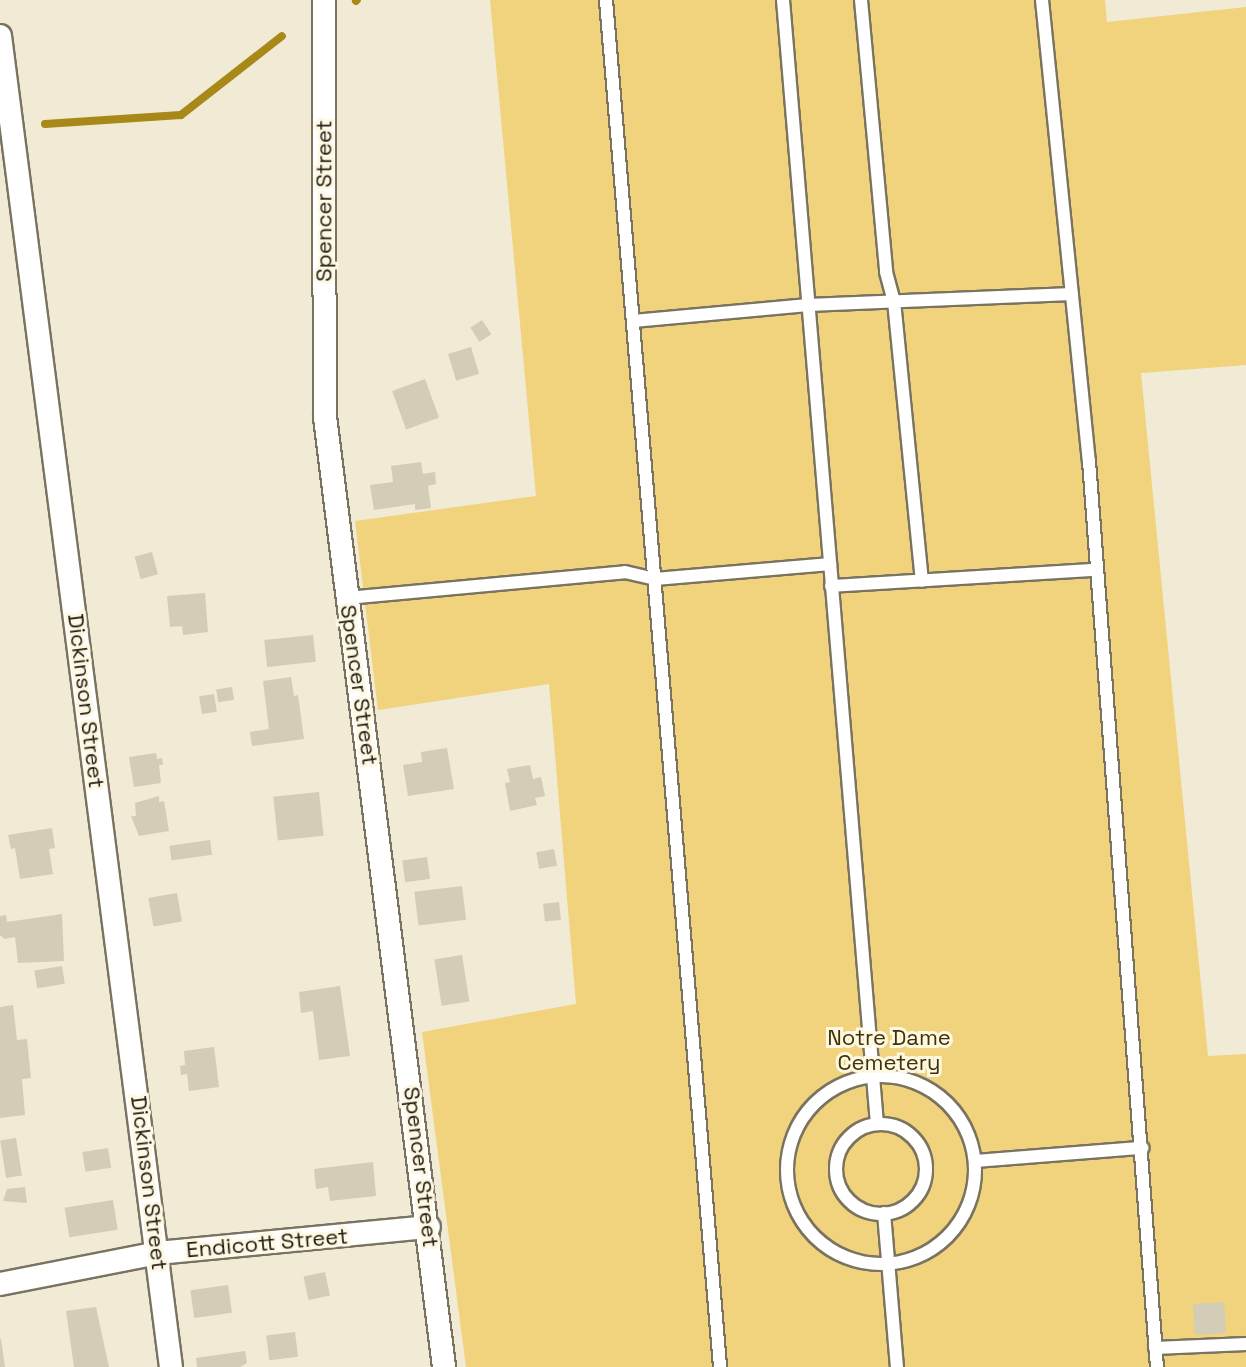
<!DOCTYPE html>
<style>
body{margin:0}
#map{position:relative;width:1246px;height:1367px;overflow:hidden;background:#f1ead5;font-family:"Space Grotesk",sans-serif}
div>[style]{position:absolute}
.green>*{inset:0;background:#f0d37c}
.stream>*{height:8px;margin:-4px;padding:0 4px;transform-origin:4px;border-radius:4px;background:#a78819}
.building>*{inset:0;background:#d3ccb7;transform-origin:0 0}
.roads{filter:drop-shadow(2px 0 #797360) drop-shadow(-2px 0 #797360) drop-shadow(0 2px #797360) drop-shadow(0 -2px #797360)}
.lane>*{height:12px;margin:-6px;padding:0 6px;transform-origin:6px;border-radius:6px;background:#fff}
.lane>.ring{margin:-6px;padding:0;box-sizing:content-box;background:none;border:12px solid #fff;border-radius:50%}
.street>*{height:22px;margin:-11px;padding:0 11px;transform-origin:11px;border-radius:11px;background:#fff}
span{translate:-50% -50%;white-space:nowrap;text-align:center;line-height:1.15;-webkit-text-stroke:6px #fef7e2;paint-order:stroke}
.street-label{font-size:22px;color:#1d1a13}
.park-label{font-size:22px;color:#3f3206}
</style>
<div id="map">
<div class="green">
<i style="clip-path:polygon(490px 0,1105px 0,1107px 22px,1246px 7px,1246px 365px,1141px 373px,1208px 1056px,1246px 1054px,1246px 1367px,466px 1367px,422px 1032px,576px 1004px,549px 684px,378px 710px,355px 521px,536px 496px)"></i>
</div>
<div class="stream">
<i style="left:356px;top:1px;width:1px;rotate:-45deg"></i>
<i style="left:45px;top:124px;width:136px;rotate:-3.8deg"></i>
<i style="left:181px;top:115px;width:128px;rotate:-38deg"></i>
</div>
<div class="building">
<i style="left:482px;top:320px;width:17px;height:14px;rotate:57deg"></i>
<i style="left:471px;top:347px;width:28px;height:24px;rotate:73deg"></i>
<i style="left:425px;top:379px;width:41px;height:35px;rotate:70deg"></i>
<i style="clip-path:polygon(421px 462px,423px 474px,435px 472px,436px 484px,428px 486px,431px 508px,415px 510px,415px 504px,374px 510px,370px 485px,393px 482px,391px 466px)"></i>
<i style="left:152px;top:552px;width:23px;height:18px;rotate:75deg"></i>
<i style="clip-path:polygon(205px 593px,208px 632px,183px 635px,182px 626px,170px 627px,167px 596px)"></i>
<i style="left:313px;top:635px;width:27px;height:49px;rotate:84deg"></i>
<i style="clip-path:polygon(291px 677px,294px 696px,298px 695px,304px 739px,252px 746px,250px 732px,269px 729px,263px 681px)"></i>
<i style="left:232px;top:687px;width:13px;height:16px;rotate:81deg"></i>
<i style="left:214px;top:694px;width:18px;height:15px;rotate:81deg"></i>
<i style="clip-path:polygon(447px 748px,454px 789px,408px 796px,403px 765px,422px 762px,421px 752px)"></i>
<i style="clip-path:polygon(156px 753px,157px 759px,162px 758px,163px 765px,159px 765px,161px 783px,134px 787px,129px 757px)"></i>
<i style="clip-path:polygon(530px 765px,533px 779px,541px 777px,545px 796px,535px 798px,537px 805px,510px 811px,505px 783px,510px 782px,507px 769px)"></i>
<i style="left:319px;top:792px;width:44px;height:46px;rotate:84deg"></i>
<i style="clip-path:polygon(159px 796px,159px 802px,164px 801px,169px 831px,139px 836px,131px 816px,136px 816px,135px 803px)"></i>
<i style="clip-path:polygon(52px 828px,55px 848px,49px 849px,53px 874px,20px 879px,15px 848px,11px 849px,8px 835px)"></i>
<i style="left:210px;top:840px;width:15px;height:41px;rotate:82deg"></i>
<i style="left:554px;top:849px;width:17px;height:18px;rotate:80deg"></i>
<i style="left:427px;top:857px;width:22px;height:25px;rotate:82deg"></i>
<i style="left:462px;top:886px;width:34px;height:48px;rotate:83deg"></i>
<i style="left:177px;top:893px;width:29px;height:29px;rotate:80deg"></i>
<i style="left:559px;top:902px;width:18px;height:16px;rotate:84deg"></i>
<i style="clip-path:polygon(62px 914px,64px 961px,18px 963px,15px 937px,4px 939px,0 935px,0 916px,6px 915px,7px 922px)"></i>
<i style="left:462px;top:955px;width:47px;height:28px;rotate:81deg"></i>
<i style="left:62px;top:966px;width:18px;height:28px;rotate:81deg"></i>
<i style="clip-path:polygon(340px 986px,350px 1056px,319px 1060px,313px 1011px,301px 1013px,299px 992px)"></i>
<i style="clip-path:polygon(13px 1005px,17px 1040px,27px 1039px,31px 1078px,22px 1079px,25px 1115px,0 1118px,0 1007px)"></i>
<i style="clip-path:polygon(214px 1047px,219px 1087px,189px 1091px,187px 1074px,181px 1075px,180px 1066px,185px 1065px,184px 1051px)"></i>
<i style="left:16px;top:1138px;width:38px;height:16px;rotate:81deg"></i>
<i style="left:108px;top:1148px;width:20px;height:26px;rotate:81deg"></i>
<i style="clip-path:polygon(373px 1162px,376px 1196px,330px 1201px,328px 1187px,316px 1189px,314px 1169px)"></i>
<i style="clip-path:polygon(25px 1187px,27px 1203px,3px 1201px,7px 1189px)"></i>
<i style="left:113px;top:1200px;width:30px;height:49px;rotate:81deg"></i>
<i style="left:325px;top:1272px;width:24px;height:22px;rotate:78deg"></i>
<i style="left:228px;top:1285px;width:28px;height:38px;rotate:82deg"></i>
<i style="left:1224px;top:1302px;width:31px;height:31px;rotate:86deg"></i>
<i style="clip-path:polygon(96px 1307px,109px 1367px,74px 1367px,66px 1311px)"></i>
<i style="left:295px;top:1332px;width:25px;height:29px;rotate:83deg"></i>
<i style="clip-path:polygon(0 1339px,1px 1339px,5px 1367px,0 1367px)"></i>
<i style="clip-path:polygon(245px 1351px,247px 1363px,240px 1367px,197px 1367px,196px 1358px)"></i>
</div>
<div class="roads">
<div class="lane">
<i style="left:606px;top:0;width:1372px;rotate:85.23deg"></i>
<i style="left:783px;top:0;width:1128px;rotate:85.22deg"></i>
<i style="left:861px;top:0;width:273px;rotate:84.7deg"></i>
<i style="left:886px;top:272px;width:30px;rotate:75deg"></i>
<i style="left:894px;top:301px;width:281px;rotate:84.3deg"></i>
<i style="left:1042px;top:0;width:463px;rotate:84.2deg"></i>
<i style="left:1089px;top:461px;width:909px;rotate:85.71deg"></i>
<i style="left:633px;top:321px;width:176px;rotate:-5.2deg"></i>
<i style="left:808px;top:305px;width:264px;rotate:-2.4deg"></i>
<i style="left:831px;top:586px;width:263px;rotate:-3.5deg"></i>
<i style="left:347px;top:598px;width:279px;rotate:-5.3deg"></i>
<i style="left:625px;top:572px;width:31px;rotate:13deg"></i>
<i style="left:655px;top:579px;width:176px;rotate:-4.9deg"></i>
<i class="ring" style="left:787px;top:1076px;width:176px;height:176px"></i>
<i class="ring" style="left:836px;top:1124px;width:78px;height:78px"></i>
<i style="left:975px;top:1161px;width:168px;rotate:-4.5deg"></i>
<i style="left:884px;top:1213px;width:155px;rotate:85.2deg"></i>
<i style="left:1155px;top:1348px;width:91px;rotate:-2.5deg"></i>
</div>
<div class="street">
<i style="left:324px;top:0;width:417px;rotate:89.9deg"></i>
<i style="left:325px;top:417px;width:957px;rotate:82.86deg"></i>
<i style="left:0;top:36px;width:1342px;rotate:82.68deg"></i>
<i style="left:0;top:1284px;width:161px;rotate:-11.1deg"></i>
<i style="left:158px;top:1253px;width:272px;rotate:-5.5deg"></i>
</div>
</div>
<div class="street-label">
<span style="left:324px;top:201px;rotate:-90deg">Spencer Street</span>
<span style="left:359px;top:685px;rotate:82deg">Spencer Street</span>
<span style="left:86px;top:701px;rotate:83deg">Dickinson Street</span>
<span style="left:421px;top:1167px;rotate:83deg">Spencer Street</span>
<span style="left:149px;top:1183px;rotate:83deg">Dickinson Street</span>
<span style="left:267px;top:1243px;rotate:-5deg">Endicott Street</span>
</div>
<div class="park-label">
<span style="left:889px;top:1050px">Notre Dame<br>Cemetery</span>
</div>
</div>
